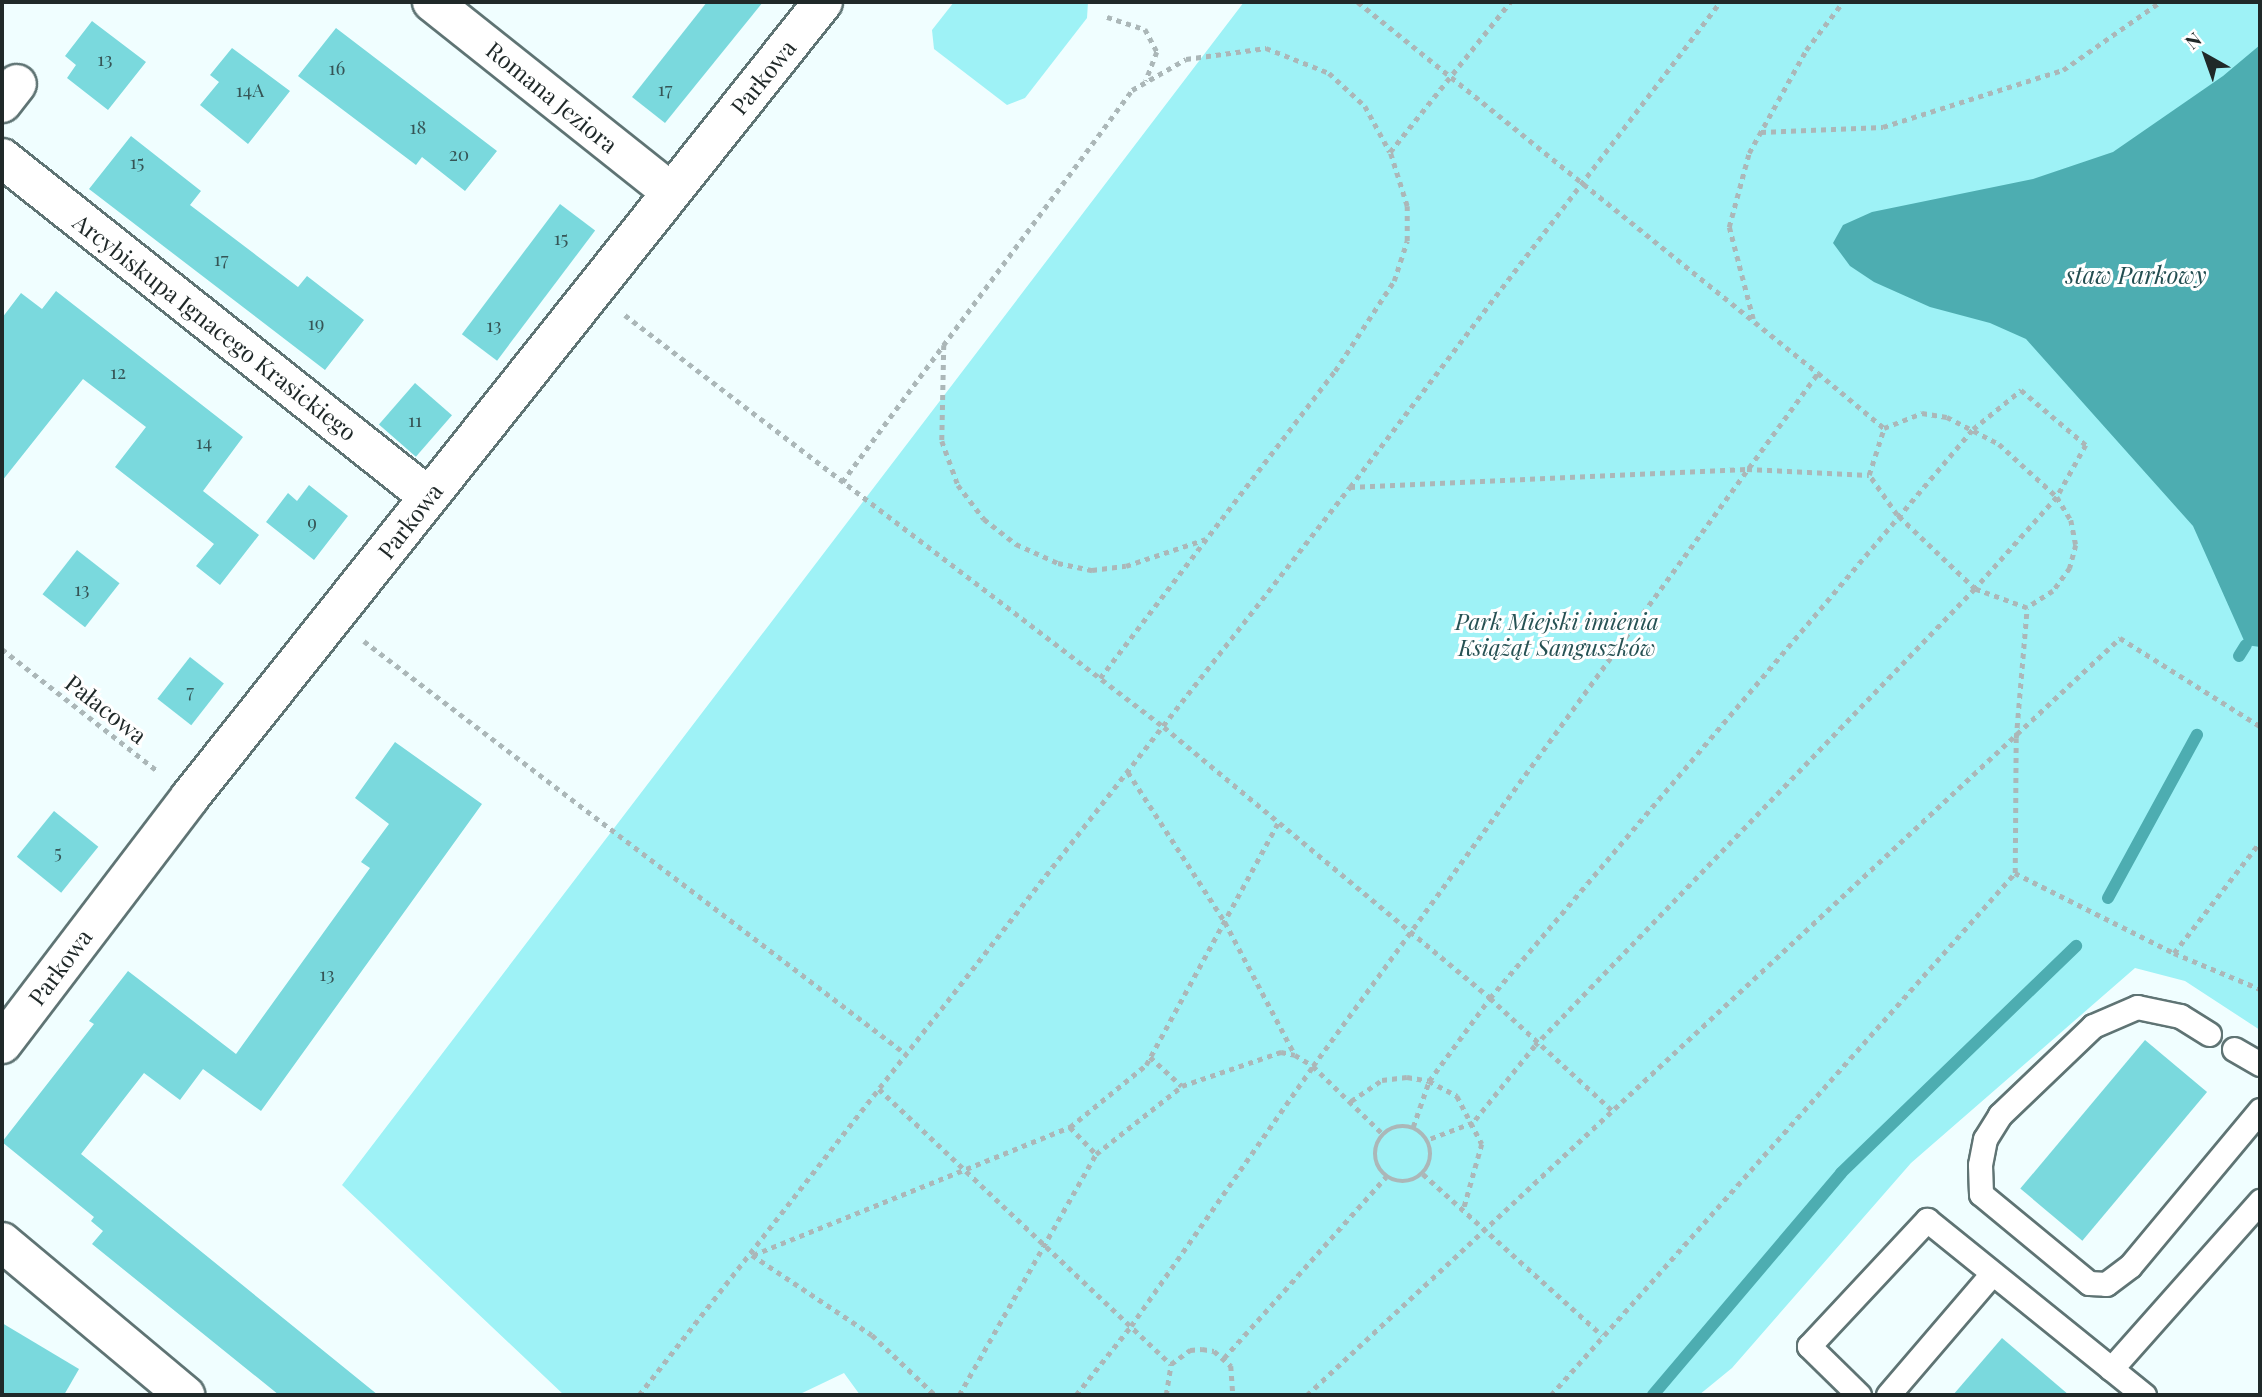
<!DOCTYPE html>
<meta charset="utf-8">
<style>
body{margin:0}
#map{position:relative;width:2262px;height:1397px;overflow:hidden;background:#f0feff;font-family:"Playfair Display",serif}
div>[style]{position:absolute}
.green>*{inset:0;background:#9ef2f6}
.water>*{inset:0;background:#4dadb1}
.stream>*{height:12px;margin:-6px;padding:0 6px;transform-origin:6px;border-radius:6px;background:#4dadb1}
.building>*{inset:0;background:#7ad9dd;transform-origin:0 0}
.path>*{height:4.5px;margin-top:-2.25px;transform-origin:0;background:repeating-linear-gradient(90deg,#abb7b8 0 5px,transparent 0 10px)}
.path>.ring{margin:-2.25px;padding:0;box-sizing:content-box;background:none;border:4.5px solid #abb7b8;border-radius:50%}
.roads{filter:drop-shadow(2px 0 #5f7474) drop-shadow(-2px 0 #5f7474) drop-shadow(0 2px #5f7474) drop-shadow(0 -2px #5f7474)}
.lane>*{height:23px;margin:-11.5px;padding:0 11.5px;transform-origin:11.5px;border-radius:11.5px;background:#fff}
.street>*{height:38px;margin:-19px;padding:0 19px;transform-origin:19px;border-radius:19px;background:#fff}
span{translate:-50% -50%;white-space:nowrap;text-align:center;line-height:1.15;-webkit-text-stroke:6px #fff;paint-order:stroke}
.number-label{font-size:19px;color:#365556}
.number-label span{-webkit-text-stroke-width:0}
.street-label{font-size:23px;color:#202929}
.park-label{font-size:23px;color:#275254;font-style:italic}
.water-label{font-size:24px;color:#234e51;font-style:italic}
.frame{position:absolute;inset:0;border:4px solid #202929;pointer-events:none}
.north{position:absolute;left:2171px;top:21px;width:70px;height:70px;-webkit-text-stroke:5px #fff;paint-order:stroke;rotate:320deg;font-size:19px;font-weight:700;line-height:28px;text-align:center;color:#202929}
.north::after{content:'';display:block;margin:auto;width:24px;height:32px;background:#202929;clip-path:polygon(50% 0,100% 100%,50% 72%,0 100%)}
</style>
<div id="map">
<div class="green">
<i style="clip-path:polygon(954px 2px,1088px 2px,1087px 18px,1025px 98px,1007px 105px,934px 49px,932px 30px)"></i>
<i style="clip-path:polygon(1244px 2px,2260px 2px,2260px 1030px,2185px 981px,2135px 968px,1911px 1163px,1732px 1368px,1699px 1395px,860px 1395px,844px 1373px,798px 1395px,564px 1395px,342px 1185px)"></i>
</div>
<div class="water">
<i style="clip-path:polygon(2260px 45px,2260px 647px,2246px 645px,2193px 526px,2026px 339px,1990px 323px,1930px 307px,1874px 282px,1850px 266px,1833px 243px,1843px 225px,1872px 212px,2033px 179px,2113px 152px,2223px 76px)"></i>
</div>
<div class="stream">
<i style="left:2239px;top:656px;width:13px;rotate:-58deg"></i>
<i style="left:2108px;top:898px;width:186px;rotate:-61.4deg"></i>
<i style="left:1653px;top:1395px;width:291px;rotate:-49.7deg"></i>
<i style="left:1841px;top:1173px;width:327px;rotate:-44deg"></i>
</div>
<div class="building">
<i style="clip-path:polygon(707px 2px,763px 2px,665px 123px,632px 97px)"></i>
<i style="clip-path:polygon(92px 21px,146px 62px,108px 110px,67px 78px,76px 65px,65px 56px)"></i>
<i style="clip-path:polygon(336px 28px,497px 151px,465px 191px,422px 157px,416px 165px,298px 76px)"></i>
<i style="clip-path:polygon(232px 48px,290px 91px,248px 144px,200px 105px,219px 82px,210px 75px)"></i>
<i style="clip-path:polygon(131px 136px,201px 191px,190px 205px,298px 287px,307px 276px,364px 320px,325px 370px,89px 189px)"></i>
<i style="left:560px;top:204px;width:44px;height:163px;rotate:37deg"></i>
<i style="clip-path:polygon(56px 291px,243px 437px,203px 491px,259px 535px,220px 585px,196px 566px,214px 544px,115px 467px,146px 427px,83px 379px,2px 481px,2px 318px,21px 293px,42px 309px)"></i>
<i style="left:415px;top:383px;width:49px;height:55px;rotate:41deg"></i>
<i style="clip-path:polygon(309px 485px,348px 516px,314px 560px,266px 522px,288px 493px,297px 501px)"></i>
<i style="left:77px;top:550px;width:54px;height:56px;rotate:38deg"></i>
<i style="left:190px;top:657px;width:43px;height:53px;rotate:38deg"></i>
<i style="clip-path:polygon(395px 742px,482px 804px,261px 1111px,203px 1069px,180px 1100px,144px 1073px,81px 1154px,378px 1395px,279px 1395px,92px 1244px,103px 1231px,91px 1221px,94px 1217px,2px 1142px,94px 1024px,89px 1021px,128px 971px,236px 1054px,370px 868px,361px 862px,389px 824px,355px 798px)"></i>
<i style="left:54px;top:811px;width:57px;height:59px;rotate:39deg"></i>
<i style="left:2145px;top:1040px;width:81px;height:194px;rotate:40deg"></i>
<i style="clip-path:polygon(2px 1323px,79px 1369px,64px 1395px,2px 1395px)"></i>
<i style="clip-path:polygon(2002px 1338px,2069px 1395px,1953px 1395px)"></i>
</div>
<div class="path">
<i style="left:1358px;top:2px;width:591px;rotate:38.89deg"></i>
<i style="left:1107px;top:17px;width:40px;rotate:18deg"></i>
<i style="left:1145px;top:29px;width:26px;rotate:62deg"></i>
<i style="left:1157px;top:52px;width:31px;rotate:111deg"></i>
<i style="left:1761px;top:132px;width:122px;rotate:-2.3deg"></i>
<i style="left:1883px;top:127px;width:189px;rotate:-17.6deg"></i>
<i style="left:2063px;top:70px;width:118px;rotate:-35deg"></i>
<i style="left:625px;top:315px;width:678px;rotate:37.39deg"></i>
<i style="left:1164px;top:727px;width:424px;rotate:39.7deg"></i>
<i style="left:1490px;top:998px;width:167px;rotate:42.6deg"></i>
<i style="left:1753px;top:319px;width:95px;rotate:-104.6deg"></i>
<i style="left:1729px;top:227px;width:77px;rotate:-74.9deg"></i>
<i style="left:1749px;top:153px;width:118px;rotate:-61deg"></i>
<i style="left:1806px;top:50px;width:61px;rotate:-52.4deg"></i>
<i style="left:944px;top:345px;width:96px;rotate:91.2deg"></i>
<i style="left:942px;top:441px;width:47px;rotate:70deg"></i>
<i style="left:958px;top:485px;width:43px;rotate:52.6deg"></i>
<i style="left:984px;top:519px;width:41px;rotate:38deg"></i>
<i style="left:1016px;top:544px;width:46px;rotate:24.3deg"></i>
<i style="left:1058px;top:563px;width:35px;rotate:12deg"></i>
<i style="left:1092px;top:570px;width:34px;rotate:-7deg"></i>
<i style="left:1126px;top:566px;width:84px;rotate:-18.6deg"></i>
<i style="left:1922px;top:413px;width:25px;rotate:9deg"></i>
<i style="left:1947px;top:417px;width:59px;rotate:27.4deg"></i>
<i style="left:1999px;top:444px;width:79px;rotate:42.4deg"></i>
<i style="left:2057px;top:497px;width:27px;rotate:59deg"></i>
<i style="left:2071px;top:520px;width:25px;rotate:79deg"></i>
<i style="left:2076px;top:545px;width:24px;rotate:105deg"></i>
<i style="left:2070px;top:568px;width:29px;rotate:126deg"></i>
<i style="left:2053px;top:591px;width:31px;rotate:147deg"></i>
<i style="left:2027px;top:608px;width:55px;rotate:-159.9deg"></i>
<i style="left:1975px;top:589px;width:108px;rotate:-136.5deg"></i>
<i style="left:1897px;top:515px;width:49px;rotate:-125deg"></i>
<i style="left:1869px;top:475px;width:49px;rotate:-72.3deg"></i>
<i style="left:1884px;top:428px;width:41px;rotate:-21.5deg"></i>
<i style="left:842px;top:482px;width:488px;rotate:-53.5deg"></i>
<i style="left:1132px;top:90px;width:62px;rotate:-29.9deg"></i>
<i style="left:1186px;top:59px;width:81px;rotate:-7.8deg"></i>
<i style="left:1266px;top:48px;width:68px;rotate:21.6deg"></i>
<i style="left:1329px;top:73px;width:49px;rotate:42.5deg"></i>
<i style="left:1365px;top:106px;width:52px;rotate:61.5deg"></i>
<i style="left:1390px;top:152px;width:192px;rotate:-51.3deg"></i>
<i style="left:1350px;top:487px;width:397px;rotate:-2.6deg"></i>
<i style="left:1747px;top:469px;width:122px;rotate:2.8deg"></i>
<i style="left:364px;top:641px;width:681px;rotate:37.31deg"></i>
<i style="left:2px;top:649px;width:199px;rotate:38.1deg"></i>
<i style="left:1100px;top:678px;width:387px;rotate:-52.6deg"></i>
<i style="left:1335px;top:371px;width:108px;rotate:-56.8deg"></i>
<i style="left:1394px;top:281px;width:42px;rotate:-72deg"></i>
<i style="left:1407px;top:241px;width:35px;rotate:-90deg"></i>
<i style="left:1407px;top:206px;width:57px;rotate:-107.5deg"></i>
<i style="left:1128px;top:772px;width:179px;rotate:57.1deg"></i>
<i style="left:1225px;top:922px;width:150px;rotate:62.2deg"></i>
<i style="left:2015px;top:873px;width:178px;rotate:26.7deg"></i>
<i style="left:2174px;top:953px;width:93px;rotate:22.7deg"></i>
<i style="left:2174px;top:953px;width:140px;rotate:-52.2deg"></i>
<i style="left:1150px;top:1057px;width:43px;rotate:42.2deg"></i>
<i style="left:879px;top:1089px;width:401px;rotate:43.3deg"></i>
<i style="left:1351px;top:1101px;width:37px;rotate:-34deg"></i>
<i style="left:1382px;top:1080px;width:25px;rotate:-7deg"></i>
<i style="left:1407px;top:1077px;width:22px;rotate:10deg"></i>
<i style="left:1429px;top:1081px;width:32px;rotate:28deg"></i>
<i style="left:1457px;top:1096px;width:54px;rotate:62.5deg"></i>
<i style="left:1482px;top:1144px;width:66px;rotate:105.7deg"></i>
<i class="ring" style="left:1375px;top:1126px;width:51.5px;height:51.5px"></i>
<i style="left:1070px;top:1127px;width:37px;rotate:46deg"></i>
<i style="left:1413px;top:1127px;width:49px;rotate:-70.8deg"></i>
<i style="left:1429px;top:1081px;width:103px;rotate:-53.7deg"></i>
<i style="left:1490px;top:998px;width:746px;rotate:-49.67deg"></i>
<i style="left:1973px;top:429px;width:62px;rotate:-39.1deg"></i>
<i style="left:2021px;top:390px;width:85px;rotate:40.2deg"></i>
<i style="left:2086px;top:445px;width:60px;rotate:119.1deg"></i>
<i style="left:2057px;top:497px;width:123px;rotate:131.7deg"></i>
<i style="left:1975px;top:589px;width:634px;rotate:133.91deg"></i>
<i style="left:1535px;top:1046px;width:99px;rotate:128.8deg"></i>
<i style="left:1473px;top:1123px;width:48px;rotate:159.3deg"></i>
<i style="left:1423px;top:1174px;width:241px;rotate:42deg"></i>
<i style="left:752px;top:1255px;width:144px;rotate:33.7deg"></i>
<i style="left:872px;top:1335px;width:87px;rotate:43.6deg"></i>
<i style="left:753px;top:1255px;width:342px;rotate:-22deg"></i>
<i style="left:1070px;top:1127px;width:98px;rotate:-39.2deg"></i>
<i style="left:1146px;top:1065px;width:276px;rotate:-61.4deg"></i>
<i style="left:1224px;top:1358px;width:243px;rotate:-48.2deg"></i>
<i style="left:639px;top:1395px;width:1153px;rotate:-51.94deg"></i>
<i style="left:1350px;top:487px;width:610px;rotate:-52.66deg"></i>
<i style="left:959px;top:1395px;width:277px;rotate:-60.4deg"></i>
<i style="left:1096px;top:1154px;width:110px;rotate:-38.3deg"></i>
<i style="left:1182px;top:1086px;width:105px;rotate:-19deg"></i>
<i style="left:1281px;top:1052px;width:14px;rotate:12deg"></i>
<i style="left:1295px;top:1055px;width:21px;rotate:31deg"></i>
<i style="left:1313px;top:1066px;width:98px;rotate:44.2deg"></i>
<i style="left:1076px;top:1395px;width:88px;rotate:-51.4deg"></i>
<i style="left:1131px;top:1326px;width:317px;rotate:-55deg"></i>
<i style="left:1313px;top:1066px;width:857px;rotate:-53.92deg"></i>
<i style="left:1818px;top:373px;width:86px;rotate:39.8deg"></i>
<i style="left:1166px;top:1395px;width:31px;rotate:-81deg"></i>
<i style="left:1171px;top:1364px;width:24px;rotate:-36deg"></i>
<i style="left:1190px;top:1350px;width:12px;rotate:-5deg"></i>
<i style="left:1202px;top:1349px;width:12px;rotate:9deg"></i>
<i style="left:1214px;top:1351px;width:23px;rotate:41deg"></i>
<i style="left:1231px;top:1366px;width:29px;rotate:86deg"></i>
<i style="left:1307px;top:1395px;width:1111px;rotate:-42.96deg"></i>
<i style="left:2120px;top:638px;width:165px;rotate:32.2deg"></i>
<i style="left:1551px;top:1395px;width:698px;rotate:-48.37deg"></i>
<i style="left:2015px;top:873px;width:135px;rotate:-89.6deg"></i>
<i style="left:2016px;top:738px;width:130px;rotate:-85.2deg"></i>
</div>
<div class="roads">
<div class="lane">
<i style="left:2209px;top:1034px;width:34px;rotate:-148deg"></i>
<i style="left:2180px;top:1016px;width:44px;rotate:-168.2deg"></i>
<i style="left:2137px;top:1007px;width:48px;rotate:156.6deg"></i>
<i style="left:2093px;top:1026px;width:129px;rotate:136.3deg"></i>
<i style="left:2000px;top:1115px;width:28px;rotate:122deg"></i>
<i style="left:1985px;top:1139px;width:26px;rotate:101deg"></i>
<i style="left:1980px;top:1165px;width:29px;rotate:88deg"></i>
<i style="left:1981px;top:1194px;width:140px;rotate:39.5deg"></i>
<i style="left:2089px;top:1283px;width:17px;rotate:3deg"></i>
<i style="left:2106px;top:1284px;width:30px;rotate:-37deg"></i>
<i style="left:2130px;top:1266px;width:203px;rotate:-50.2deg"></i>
<i style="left:2234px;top:1049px;width:30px;rotate:30deg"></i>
<i style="left:2111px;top:1369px;width:225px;rotate:-48.4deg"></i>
<i style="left:1859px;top:1395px;width:70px;rotate:-135.6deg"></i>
<i style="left:1809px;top:1346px;width:173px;rotate:-46.9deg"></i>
<i style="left:1927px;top:1220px;width:279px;rotate:38.9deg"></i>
<i style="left:1888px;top:1395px;width:158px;rotate:-49.4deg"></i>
</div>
<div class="street">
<i style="left:432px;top:2px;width:305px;rotate:38.5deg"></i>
<i style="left:2px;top:103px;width:24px;rotate:-52deg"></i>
<i style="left:2px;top:158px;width:545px;rotate:38.45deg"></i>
<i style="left:2px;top:1044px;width:310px;rotate:-52.7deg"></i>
<i style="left:190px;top:797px;width:1016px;rotate:-51.47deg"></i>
<i style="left:2px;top:1242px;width:239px;rotate:39.9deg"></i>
</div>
</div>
<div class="number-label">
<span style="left:105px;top:59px">13</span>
<span style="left:337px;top:68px">16</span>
<span style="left:665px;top:89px">17</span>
<span style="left:250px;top:90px">14A</span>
<span style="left:418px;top:127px">18</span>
<span style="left:459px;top:154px">20</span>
<span style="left:137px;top:162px">15</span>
<span style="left:561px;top:238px">15</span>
<span style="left:221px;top:259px">17</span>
<span style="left:316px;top:323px">19</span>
<span style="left:494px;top:325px">13</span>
<span style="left:118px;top:372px">12</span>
<span style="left:415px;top:420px">11</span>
<span style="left:204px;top:442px">14</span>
<span style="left:312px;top:522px">9</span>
<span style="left:82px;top:589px">13</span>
<span style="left:190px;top:691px">7</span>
<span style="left:58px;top:852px">5</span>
<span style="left:327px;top:974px">13</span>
</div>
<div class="street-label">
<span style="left:763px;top:77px;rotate:-51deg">Parkowa</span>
<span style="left:552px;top:97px;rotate:39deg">Romana Jeziora</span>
<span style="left:215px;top:327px;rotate:38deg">Arcybiskupa Ignacego Krasickiego</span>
<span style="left:410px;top:521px;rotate:-52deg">Parkowa</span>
<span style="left:106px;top:709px;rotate:38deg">Pałacowa</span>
<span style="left:60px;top:967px;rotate:-53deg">Parkowa</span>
</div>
<div class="park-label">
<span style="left:1557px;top:634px">Park Miejski imienia<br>Książąt Sanguszków</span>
</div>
<div class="water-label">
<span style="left:2136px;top:275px">staw Parkowy</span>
</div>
<div class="frame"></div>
<div class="north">N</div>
</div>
